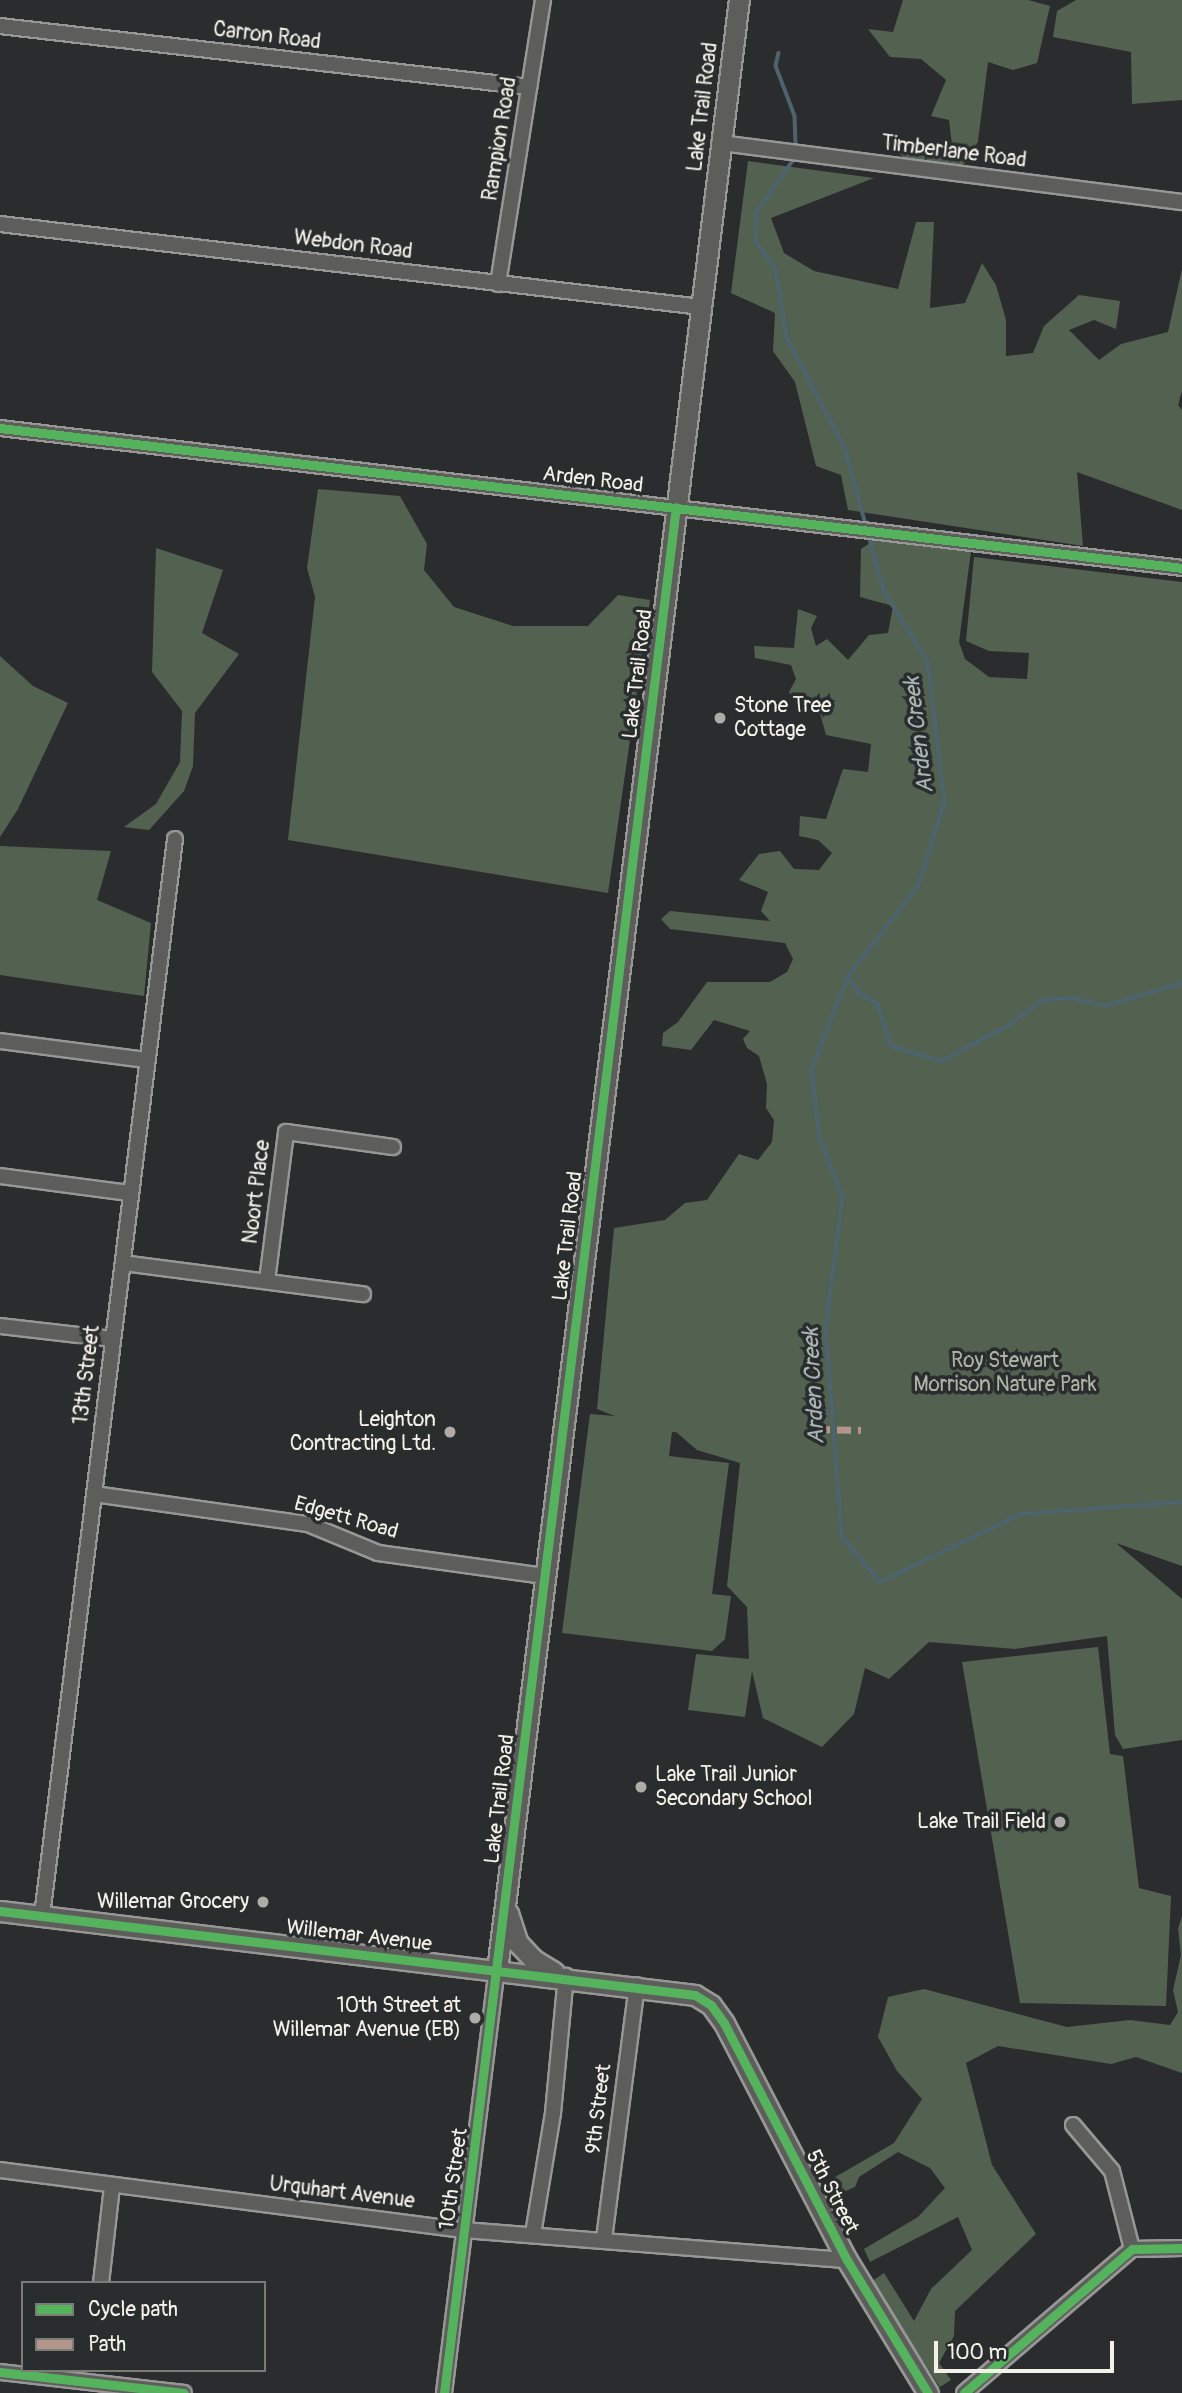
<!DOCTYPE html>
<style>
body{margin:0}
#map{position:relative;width:1182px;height:2393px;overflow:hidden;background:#2b2c2d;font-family:Pangolin,sans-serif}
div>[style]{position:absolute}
.green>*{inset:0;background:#536250}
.stream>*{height:3.5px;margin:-1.75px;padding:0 1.75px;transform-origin:1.75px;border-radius:1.75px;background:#4d646f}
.roads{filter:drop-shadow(2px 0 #979796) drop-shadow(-2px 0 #979796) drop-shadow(0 2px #979796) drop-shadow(0 -2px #979796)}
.street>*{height:14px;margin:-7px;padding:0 7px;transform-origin:7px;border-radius:7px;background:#5d5d5c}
.secondary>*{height:19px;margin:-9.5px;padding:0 9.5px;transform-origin:9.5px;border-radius:9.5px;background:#5d5d5c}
.quiet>*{height:7px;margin-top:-3.5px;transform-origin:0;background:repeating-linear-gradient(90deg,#b2968c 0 14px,transparent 0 21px)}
.cycleway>*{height:9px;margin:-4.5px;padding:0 4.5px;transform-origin:4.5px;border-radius:4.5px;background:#56b35d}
.dots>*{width:19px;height:19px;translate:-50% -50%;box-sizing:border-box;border:4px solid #2a2d2e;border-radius:50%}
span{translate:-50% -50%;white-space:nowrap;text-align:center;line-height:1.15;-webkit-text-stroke:7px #2a2d2e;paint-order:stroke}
.street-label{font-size:21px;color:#f4f1e8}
.poi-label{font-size:21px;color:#f4f1e8}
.left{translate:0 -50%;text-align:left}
.right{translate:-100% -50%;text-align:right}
.park-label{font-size:21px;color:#aeb5a6}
.water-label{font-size:23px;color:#aab4b4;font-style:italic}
.legend{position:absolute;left:21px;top:2281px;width:245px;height:91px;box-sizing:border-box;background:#2a2d2e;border:2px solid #7b7b78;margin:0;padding:9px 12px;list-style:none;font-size:21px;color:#f4f1e8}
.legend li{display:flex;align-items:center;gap:14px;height:35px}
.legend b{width:35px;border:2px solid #7b7b78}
.scale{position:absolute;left:934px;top:2341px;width:180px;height:32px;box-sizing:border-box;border:4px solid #f4f1e8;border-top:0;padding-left:9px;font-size:21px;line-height:24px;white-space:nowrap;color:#f4f1e8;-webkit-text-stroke:5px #2a2d2e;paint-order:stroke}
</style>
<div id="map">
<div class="green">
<i style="clip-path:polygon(903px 0,1028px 0,1050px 6px,1037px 63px,1013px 70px,988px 62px,976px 157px,962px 165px,905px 160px,895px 148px,952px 145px,949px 120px,931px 116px,946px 80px,921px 59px,890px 57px,868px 29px,893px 32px)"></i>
<i style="clip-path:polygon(1076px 0,1182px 0,1182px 100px,1132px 104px,1131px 52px,1053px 37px,1057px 11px)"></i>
<i style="clip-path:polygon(748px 161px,874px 178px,771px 218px,784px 253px,814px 271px,898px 289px,916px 222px,934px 222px,930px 308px,965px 303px,982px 263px,996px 285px,1006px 320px,1006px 356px,1033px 353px,1044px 326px,1079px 295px,1120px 301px,1116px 329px,1094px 320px,1069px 330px,1099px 360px,1121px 344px,1168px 332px,1182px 269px,1182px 391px,1178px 405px,1182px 410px,1182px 510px,1077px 472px,1083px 546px,848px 510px,841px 475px,816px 466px,795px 382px,773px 351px,775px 313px,731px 293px)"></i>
<i style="clip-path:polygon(318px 489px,400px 496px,427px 544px,424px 570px,454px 607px,513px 626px,588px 626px,618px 595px,650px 600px,608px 893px,288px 840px,315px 597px,307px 568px)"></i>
<i style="clip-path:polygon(876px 539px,971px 551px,959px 642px,965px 659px,989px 677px,1027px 679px,1029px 653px,989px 651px,966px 641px,974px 557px,1182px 582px,1182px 1566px,1116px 1543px,1182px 1599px,1182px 1740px,1123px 1749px,1115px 1735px,1107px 1636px,1015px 1649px,929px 1642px,889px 1679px,865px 1668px,854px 1714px,822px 1747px,763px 1718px,752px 1671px,745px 1717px,688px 1710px,696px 1654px,749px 1659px,747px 1607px,727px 1586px,740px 1463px,697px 1450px,676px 1432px,672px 1432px,669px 1456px,729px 1463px,712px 1594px,731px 1596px,725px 1639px,712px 1651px,562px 1633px,590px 1414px,615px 1416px,597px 1409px,614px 1228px,665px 1220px,685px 1203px,707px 1200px,739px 1154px,758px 1160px,772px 1142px,774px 1120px,766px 1108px,767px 1084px,759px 1056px,747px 1048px,743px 1039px,750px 1031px,714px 1020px,691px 1050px,662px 1046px,663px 1033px,678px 1022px,707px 982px,770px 982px,787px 972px,793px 959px,785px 943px,670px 929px,661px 919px,670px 911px,770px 921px,761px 911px,768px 892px,739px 880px,759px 854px,780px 851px,794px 869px,819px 870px,832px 853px,818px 840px,799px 836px,800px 816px,826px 819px,843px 769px,868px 772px,871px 744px,826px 735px,819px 710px,797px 706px,789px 692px,796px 679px,791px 665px,755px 658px,754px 646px,794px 648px,798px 609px,817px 616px,811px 628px,816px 646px,827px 639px,848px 660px,869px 635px,888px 633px,893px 606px,860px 597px,861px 549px)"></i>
<i style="clip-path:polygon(156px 548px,223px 570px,202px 633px,239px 654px,195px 713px,193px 766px,184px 791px,149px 830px,124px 827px,156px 804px,180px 762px,182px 711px,152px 672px)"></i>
<i style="clip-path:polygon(0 656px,33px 686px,68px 703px,18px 809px,0 837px)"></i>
<i style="clip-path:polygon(0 846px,111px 851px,97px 900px,151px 923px,144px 996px,0 975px)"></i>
<i style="clip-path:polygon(1098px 1647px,1110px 1754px,1123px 1756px,1139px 1888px,1171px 1896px,1166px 2006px,1020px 2003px,962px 1662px)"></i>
<i style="clip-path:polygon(1182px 1916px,1182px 2073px,1136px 2057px,1111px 2064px,998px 2046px,966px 2063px,992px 2165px,1036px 2234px,955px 2311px,954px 2336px,939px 2363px,951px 2380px,940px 2387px,871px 2282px,884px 2273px,914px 2321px,931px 2289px,972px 2250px,958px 2217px,870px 2262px,864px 2249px,918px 2217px,945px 2188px,930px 2168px,898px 2152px,859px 2177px,855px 2187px,832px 2197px,823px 2184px,894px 2143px,922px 2099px,897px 2071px,878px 2037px,888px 1997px,924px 1989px,1067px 2027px,1130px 2020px,1170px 2025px,1178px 2012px,1173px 1990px,1181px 1955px,1178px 1929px)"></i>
</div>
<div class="stream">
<i style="left:779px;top:53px;width:13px;rotate:103deg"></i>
<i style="left:776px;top:66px;width:53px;rotate:69.2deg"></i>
<i style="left:795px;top:116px;width:33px;rotate:88deg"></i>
<i style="left:796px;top:157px;width:67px;rotate:125.3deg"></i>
<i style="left:757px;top:212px;width:29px;rotate:92deg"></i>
<i style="left:756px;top:241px;width:35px;rotate:55deg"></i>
<i style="left:776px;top:270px;width:69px;rotate:80.8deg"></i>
<i style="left:787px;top:338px;width:124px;rotate:62.2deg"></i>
<i style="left:845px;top:448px;width:80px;rotate:74.7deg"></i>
<i style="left:869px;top:536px;width:57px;rotate:74.7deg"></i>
<i style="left:884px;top:591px;width:84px;rotate:58.2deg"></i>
<i style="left:928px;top:662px;width:141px;rotate:83.1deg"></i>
<i style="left:945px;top:802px;width:89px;rotate:107.6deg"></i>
<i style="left:918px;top:887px;width:114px;rotate:127.9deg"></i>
<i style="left:848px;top:977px;width:100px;rotate:111.2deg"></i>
<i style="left:812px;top:1070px;width:68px;rotate:83.3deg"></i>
<i style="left:820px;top:1138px;width:63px;rotate:68.7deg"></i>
<i style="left:843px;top:1197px;width:134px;rotate:97.3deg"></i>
<i style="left:826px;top:1330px;width:206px;rotate:85.5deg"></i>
<i style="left:842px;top:1535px;width:60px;rotate:51deg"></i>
<i style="left:880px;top:1582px;width:157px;rotate:-25.7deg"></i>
<i style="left:1021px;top:1514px;width:161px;rotate:-4.3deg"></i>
<i style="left:848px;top:977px;width:21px;rotate:55deg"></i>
<i style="left:860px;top:994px;width:21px;rotate:29deg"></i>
<i style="left:878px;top:1004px;width:44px;rotate:72.8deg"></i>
<i style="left:891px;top:1046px;width:52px;rotate:16.7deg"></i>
<i style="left:941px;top:1061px;width:76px;rotate:-27.6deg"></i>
<i style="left:1008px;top:1026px;width:44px;rotate:-36.6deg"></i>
<i style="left:1043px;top:1000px;width:31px;rotate:-4deg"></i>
<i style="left:1074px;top:998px;width:32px;rotate:14deg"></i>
<i style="left:1105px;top:1006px;width:80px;rotate:-16.6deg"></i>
</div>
<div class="roads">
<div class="street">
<i style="left:0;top:26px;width:533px;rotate:6.57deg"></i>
<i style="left:721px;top:143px;width:465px;rotate:7.3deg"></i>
<i style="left:0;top:224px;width:706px;rotate:6.75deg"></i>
<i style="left:498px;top:284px;width:288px;rotate:-81deg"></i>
<i style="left:0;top:428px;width:1190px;rotate:6.75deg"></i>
<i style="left:0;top:1041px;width:148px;rotate:7.4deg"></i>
<i style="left:0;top:1176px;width:131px;rotate:7.5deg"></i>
<i style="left:123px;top:1263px;width:242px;rotate:7.4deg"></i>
<i style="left:267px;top:1281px;width:150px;rotate:-82.7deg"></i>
<i style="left:286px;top:1132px;width:108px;rotate:8deg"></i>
<i style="left:0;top:1326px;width:113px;rotate:6.6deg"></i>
<i style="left:94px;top:1494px;width:216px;rotate:8deg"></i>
<i style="left:308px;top:1524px;width:76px;rotate:22.5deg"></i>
<i style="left:378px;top:1553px;width:168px;rotate:7.9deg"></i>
<i style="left:42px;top:1916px;width:1085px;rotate:-82.96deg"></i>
<i style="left:1073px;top:2125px;width:60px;rotate:49.7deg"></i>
<i style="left:1112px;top:2171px;width:81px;rotate:75.6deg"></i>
<i style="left:0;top:2170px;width:468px;rotate:7.4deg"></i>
<i style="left:464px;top:2230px;width:384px;rotate:4.5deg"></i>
<i style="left:533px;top:2234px;width:123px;rotate:-80.6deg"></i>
<i style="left:553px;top:2113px;width:138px;rotate:-84.6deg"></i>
<i style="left:604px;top:2239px;width:256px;rotate:-82.6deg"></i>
<i style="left:101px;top:2283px;width:97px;rotate:-83.5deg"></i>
<i style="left:0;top:2372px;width:185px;rotate:6.5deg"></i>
<i style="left:444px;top:2393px;width:426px;rotate:-82.9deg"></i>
<i style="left:964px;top:2393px;width:221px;rotate:-40.6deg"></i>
<i style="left:1132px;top:2249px;width:50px;rotate:-1.1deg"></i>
</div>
<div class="secondary">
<i style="left:0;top:1911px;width:700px;rotate:6.89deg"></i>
<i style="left:695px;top:1995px;width:19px;rotate:32deg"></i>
<i style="left:711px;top:2005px;width:22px;rotate:54deg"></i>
<i style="left:724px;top:2023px;width:267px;rotate:62.6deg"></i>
<i style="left:847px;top:2260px;width:156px;rotate:58.7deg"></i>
<i style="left:508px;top:1913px;width:32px;rotate:72deg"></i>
<i style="left:518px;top:1943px;width:23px;rotate:47deg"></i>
<i style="left:534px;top:1960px;width:23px;rotate:31deg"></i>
<i style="left:497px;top:1970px;width:1985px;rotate:-83deg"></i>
</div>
</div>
<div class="quiet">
<i style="left:816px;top:1429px;width:45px;rotate:1.3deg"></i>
</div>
<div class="cycleway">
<i style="left:0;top:428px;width:1190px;rotate:6.75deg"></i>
<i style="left:0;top:1911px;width:700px;rotate:6.89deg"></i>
<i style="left:695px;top:1995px;width:19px;rotate:32deg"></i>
<i style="left:711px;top:2005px;width:22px;rotate:54deg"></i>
<i style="left:724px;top:2023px;width:267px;rotate:62.6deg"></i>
<i style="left:847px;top:2260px;width:156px;rotate:58.7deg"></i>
<i style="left:0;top:2372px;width:185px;rotate:6.5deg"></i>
<i style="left:444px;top:2393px;width:1900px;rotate:-82.99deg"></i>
<i style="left:964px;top:2393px;width:221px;rotate:-40.6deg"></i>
<i style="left:1132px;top:2249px;width:50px;rotate:-1.1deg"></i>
</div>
<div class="dots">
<i style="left:720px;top:718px;background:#aeaca7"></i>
<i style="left:450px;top:1432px;background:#aeaca7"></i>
<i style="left:641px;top:1787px;background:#aeaca7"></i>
<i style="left:1060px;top:1822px;background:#aeaca7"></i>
<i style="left:263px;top:1902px;background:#aeaca7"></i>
<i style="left:475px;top:2018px;background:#aeaca7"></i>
</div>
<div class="street-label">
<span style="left:267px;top:36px;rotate:7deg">Carron Road</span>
<span style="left:703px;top:107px;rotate:-83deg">Lake Trail Road</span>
<span style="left:500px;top:139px;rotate:-81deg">Rampion Road</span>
<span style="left:954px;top:152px;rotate:7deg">Timberlane Road</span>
<span style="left:353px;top:245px;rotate:7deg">Webdon Road</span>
<span style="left:593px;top:480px;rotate:7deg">Arden Road</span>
<span style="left:638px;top:674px;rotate:-83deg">Lake Trail Road</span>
<span style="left:257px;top:1192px;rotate:-83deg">Noort Place</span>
<span style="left:568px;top:1236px;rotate:-83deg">Lake Trail Road</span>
<span style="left:87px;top:1375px;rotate:-83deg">13th Street</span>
<span style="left:346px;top:1518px;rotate:16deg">Edgett Road</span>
<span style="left:500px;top:1799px;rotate:-83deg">Lake Trail Road</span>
<span style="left:359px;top:1936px;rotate:7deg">Willemar Avenue</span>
<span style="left:599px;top:2109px;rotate:-83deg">9th Street</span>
<span style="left:454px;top:2179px;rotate:-82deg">10th Street</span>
<span style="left:832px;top:2192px;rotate:63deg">5th Street</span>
<span style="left:342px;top:2193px;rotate:7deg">Urquhart Avenue</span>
</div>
<div class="poi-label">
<span class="left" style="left:734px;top:718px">Stone Tree<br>Cottage</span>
<span class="right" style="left:436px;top:1432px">Leighton<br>Contracting Ltd.</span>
<span class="left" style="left:655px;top:1787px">Lake Trail Junior<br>Secondary School</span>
<span class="right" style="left:1046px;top:1822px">Lake Trail Field</span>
<span class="right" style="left:249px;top:1902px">Willemar Grocery</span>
<span class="right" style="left:461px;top:2018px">10th Street at<br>Willemar Avenue (EB)</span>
</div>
<div class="park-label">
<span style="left:1005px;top:1373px">Roy Stewart<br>Morrison Nature Park</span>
</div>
<div class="water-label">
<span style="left:919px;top:735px;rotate:-97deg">Arden Creek</span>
<span style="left:814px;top:1386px;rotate:-93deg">Arden Creek</span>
</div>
<ul class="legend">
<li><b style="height:9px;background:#56b35d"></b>Cycle path</li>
<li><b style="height:9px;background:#b2968c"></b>Path</li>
</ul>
<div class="scale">100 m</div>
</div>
